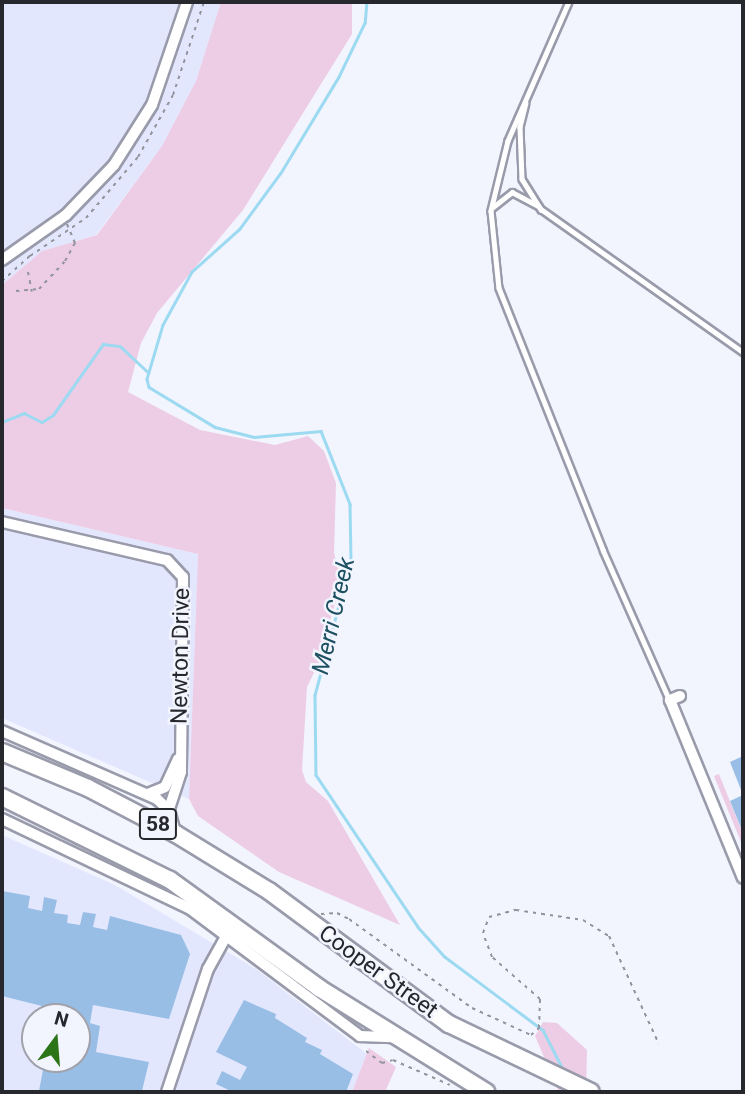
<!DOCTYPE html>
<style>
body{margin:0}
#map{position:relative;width:745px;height:1094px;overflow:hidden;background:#f2f4fe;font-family:Roboto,sans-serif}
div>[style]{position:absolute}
.built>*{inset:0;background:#e3e7fe}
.green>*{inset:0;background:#edcce6}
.stream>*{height:2.5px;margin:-1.25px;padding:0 1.25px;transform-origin:1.25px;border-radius:1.25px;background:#9cdaf1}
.building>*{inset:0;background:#99bee6}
.path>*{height:2px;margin-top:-1px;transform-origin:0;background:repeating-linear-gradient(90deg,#92949c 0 3.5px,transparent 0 8.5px)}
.roads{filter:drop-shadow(2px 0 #999bab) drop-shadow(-2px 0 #999bab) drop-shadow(0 2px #999bab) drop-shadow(0 -2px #999bab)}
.lane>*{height:4.5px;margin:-2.25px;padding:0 2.25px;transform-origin:2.25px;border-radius:2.25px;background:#fff}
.street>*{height:10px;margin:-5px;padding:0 5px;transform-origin:5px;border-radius:5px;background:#fff}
.primary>*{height:16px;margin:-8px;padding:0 8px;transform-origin:8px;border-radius:8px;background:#fff}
span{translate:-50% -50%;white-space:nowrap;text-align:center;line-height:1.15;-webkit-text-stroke:5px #f2f4fe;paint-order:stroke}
.shield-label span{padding:2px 5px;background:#f2f4fe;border:2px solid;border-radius:5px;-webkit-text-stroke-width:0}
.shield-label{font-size:21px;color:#27282e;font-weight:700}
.street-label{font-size:23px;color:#27282e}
.water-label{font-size:24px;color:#1d5061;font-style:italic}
.frame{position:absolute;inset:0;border:4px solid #27282e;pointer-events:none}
.north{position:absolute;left:21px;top:1003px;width:70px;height:70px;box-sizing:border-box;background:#f2f4fe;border:2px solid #a1a2ab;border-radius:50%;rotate:16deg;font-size:19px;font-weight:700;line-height:28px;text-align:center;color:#27282e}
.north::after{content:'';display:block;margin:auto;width:24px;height:32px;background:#2b7418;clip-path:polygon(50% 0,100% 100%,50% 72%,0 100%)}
</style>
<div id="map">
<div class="built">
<i style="clip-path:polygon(2px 2px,221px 2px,196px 81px,162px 146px,96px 235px,42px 251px,2px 285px)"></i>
<i style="clip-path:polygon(2px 508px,198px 554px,189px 799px,2px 718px)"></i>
<i style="clip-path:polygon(evenodd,2px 835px,115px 885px,256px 969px,367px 1054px,352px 1092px,2px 1092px,2px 835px,35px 1017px,77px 1017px,77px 1059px,35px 1059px,35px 1017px)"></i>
</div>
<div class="green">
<i style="clip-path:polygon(221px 2px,352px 2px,352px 34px,243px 210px,157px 313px,141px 343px,128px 392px,200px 430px,275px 445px,308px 436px,324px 451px,336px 483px,334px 553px,342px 581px,325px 637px,326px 648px,307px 687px,302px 770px,306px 782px,328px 801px,400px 925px,279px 872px,198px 816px,189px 799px,198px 554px,2px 508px,2px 285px,42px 251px,97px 235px,162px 146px,196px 81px)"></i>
<i style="clip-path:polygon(719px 774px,743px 834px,743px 847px,714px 776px)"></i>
<i style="clip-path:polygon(543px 1022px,557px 1023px,587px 1050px,586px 1092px,559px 1092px,535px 1036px)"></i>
<i style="clip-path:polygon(369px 1048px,396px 1067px,385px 1092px,352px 1092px)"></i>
</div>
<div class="stream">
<i style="left:367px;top:2px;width:21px;rotate:95deg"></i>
<i style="left:365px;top:23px;width:60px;rotate:115.7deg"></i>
<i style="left:339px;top:77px;width:112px;rotate:121.1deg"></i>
<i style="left:281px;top:173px;width:69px;rotate:126.2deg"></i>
<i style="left:240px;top:229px;width:64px;rotate:138.1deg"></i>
<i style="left:192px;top:272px;width:60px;rotate:118.7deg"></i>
<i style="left:163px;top:325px;width:56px;rotate:106.5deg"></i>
<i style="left:147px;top:379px;width:8px;rotate:76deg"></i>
<i style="left:149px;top:387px;width:77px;rotate:31.2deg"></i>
<i style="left:215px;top:427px;width:40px;rotate:14.4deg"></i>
<i style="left:254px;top:437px;width:67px;rotate:-5.1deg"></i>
<i style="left:321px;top:431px;width:79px;rotate:68.3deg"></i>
<i style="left:350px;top:504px;width:57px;rotate:89deg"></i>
<i style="left:351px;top:561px;width:139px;rotate:105deg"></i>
<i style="left:315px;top:695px;width:80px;rotate:89.3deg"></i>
<i style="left:316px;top:775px;width:183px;rotate:56.1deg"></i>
<i style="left:418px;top:927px;width:39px;rotate:48deg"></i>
<i style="left:444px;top:956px;width:124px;rotate:36.8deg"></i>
<i style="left:543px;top:1030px;width:46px;rotate:62.9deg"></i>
<i style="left:2px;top:422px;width:24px;rotate:-22deg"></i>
<i style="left:24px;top:413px;width:20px;rotate:27deg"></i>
<i style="left:42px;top:422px;width:13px;rotate:-32deg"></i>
<i style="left:53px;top:415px;width:87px;rotate:-54.8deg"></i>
<i style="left:103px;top:344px;width:17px;rotate:7deg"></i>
<i style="left:120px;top:346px;width:37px;rotate:43deg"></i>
</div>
<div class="building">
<i style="clip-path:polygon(743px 756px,743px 795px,730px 762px)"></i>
<i style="clip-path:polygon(743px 795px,743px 833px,730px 801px)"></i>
<i style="clip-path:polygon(2px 891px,30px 896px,28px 908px,42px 911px,44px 897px,57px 900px,54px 913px,68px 915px,67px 923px,80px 925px,83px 912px,96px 914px,93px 927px,107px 930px,110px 916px,181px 935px,190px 954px,169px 1019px,93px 1005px,90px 1023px,100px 1026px,96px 1052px,149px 1062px,142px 1091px,39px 1091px,45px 1059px,77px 1059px,77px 1017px,52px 1017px,54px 1009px,2px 996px)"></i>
<i style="clip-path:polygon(244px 1000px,276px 1014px,275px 1018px,307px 1038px,305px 1042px,322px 1050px,320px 1054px,353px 1074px,346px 1092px,233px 1092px,216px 1084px,222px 1071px,240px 1080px,247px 1067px,216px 1052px)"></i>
</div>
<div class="path">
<i style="left:28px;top:272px;width:20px;rotate:79deg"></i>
<i style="left:2px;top:281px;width:38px;rotate:-42deg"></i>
<i style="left:30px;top:256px;width:68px;rotate:-34.2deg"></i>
<i style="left:86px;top:218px;width:80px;rotate:-49.6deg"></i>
<i style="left:138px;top:157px;width:71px;rotate:-60.6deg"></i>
<i style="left:173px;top:95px;width:98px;rotate:-71.6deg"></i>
<i style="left:16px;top:291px;width:23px;rotate:-5deg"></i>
<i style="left:39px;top:289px;width:38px;rotate:-47deg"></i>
<i style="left:65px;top:261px;width:21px;rotate:-61deg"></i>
<i style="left:75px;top:243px;width:21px;rotate:-113deg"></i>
<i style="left:321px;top:914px;width:16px;rotate:-4deg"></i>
<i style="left:337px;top:913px;width:13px;rotate:27deg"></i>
<i style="left:349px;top:919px;width:152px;rotate:35.9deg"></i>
<i style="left:472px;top:1008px;width:65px;rotate:24.6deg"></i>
<i style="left:531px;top:1035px;width:11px;rotate:-41deg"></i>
<i style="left:539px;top:1028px;width:29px;rotate:-88deg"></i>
<i style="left:540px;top:999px;width:64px;rotate:-138.8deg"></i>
<i style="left:492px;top:957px;width:26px;rotate:-111deg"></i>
<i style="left:483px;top:933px;width:17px;rotate:-69deg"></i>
<i style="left:489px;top:917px;width:28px;rotate:-15deg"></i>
<i style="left:516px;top:910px;width:68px;rotate:8.5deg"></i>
<i style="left:583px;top:920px;width:31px;rotate:32deg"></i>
<i style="left:609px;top:936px;width:119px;rotate:65.2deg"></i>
<i style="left:366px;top:1051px;width:20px;rotate:37deg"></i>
<i style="left:382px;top:1063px;width:11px;rotate:-15deg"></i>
<i style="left:393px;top:1060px;width:62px;rotate:23.7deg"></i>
</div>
<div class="roads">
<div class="lane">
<i style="left:569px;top:2px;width:152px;rotate:113.7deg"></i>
<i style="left:508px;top:141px;width:72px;rotate:103.7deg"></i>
<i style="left:491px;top:211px;width:77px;rotate:84.1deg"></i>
<i style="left:499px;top:288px;width:282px;rotate:68.3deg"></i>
<i style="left:603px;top:550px;width:163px;rotate:66.1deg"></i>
<i style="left:526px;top:103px;width:25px;rotate:104deg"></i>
<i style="left:520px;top:127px;width:52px;rotate:87.8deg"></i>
<i style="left:522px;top:179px;width:36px;rotate:58deg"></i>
<i style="left:541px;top:209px;width:247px;rotate:35.3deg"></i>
<i style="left:493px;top:207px;width:24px;rotate:-38deg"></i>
<i style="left:512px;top:192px;width:30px;rotate:28deg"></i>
</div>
<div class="street">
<i style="left:2px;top:260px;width:78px;rotate:-35.1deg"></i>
<i style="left:66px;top:215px;width:69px;rotate:-46.2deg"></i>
<i style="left:114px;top:165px;width:71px;rotate:-57.7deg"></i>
<i style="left:152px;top:105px;width:109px;rotate:-71.2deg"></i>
<i style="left:2px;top:522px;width:169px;rotate:13deg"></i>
<i style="left:167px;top:560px;width:23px;rotate:47deg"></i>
<i style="left:183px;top:577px;width:195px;rotate:90.6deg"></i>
<i style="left:181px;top:772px;width:40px;rotate:108deg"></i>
<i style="left:680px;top:696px;width:11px;rotate:158deg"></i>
<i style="left:670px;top:700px;width:192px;rotate:67.7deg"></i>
<i style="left:2px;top:731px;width:169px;rotate:23.7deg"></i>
<i style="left:157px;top:799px;width:16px;rotate:43deg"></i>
<i style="left:169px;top:810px;width:24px;rotate:75deg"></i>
<i style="left:148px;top:794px;width:18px;rotate:-22deg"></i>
<i style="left:165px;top:787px;width:31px;rotate:-65deg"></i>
<i style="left:2px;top:819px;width:207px;rotate:25.5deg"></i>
<i style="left:189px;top:908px;width:214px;rotate:36.8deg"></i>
<i style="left:360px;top:1036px;width:33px;rotate:2deg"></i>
<i style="left:167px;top:1092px;width:130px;rotate:-71.6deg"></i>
<i style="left:208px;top:969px;width:39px;rotate:-61deg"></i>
</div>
<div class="primary">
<i style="left:2px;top:752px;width:93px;rotate:22.7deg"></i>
<i style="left:88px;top:788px;width:99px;rotate:27.6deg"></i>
<i style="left:176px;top:834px;width:109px;rotate:31.5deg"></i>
<i style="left:269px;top:891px;width:224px;rotate:36.5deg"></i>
<i style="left:449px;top:1024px;width:157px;rotate:25.6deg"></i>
<i style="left:2px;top:797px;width:187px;rotate:26.3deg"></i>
<i style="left:170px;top:880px;width:184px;rotate:35.9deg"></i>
<i style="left:319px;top:988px;width:197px;rotate:31.9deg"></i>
</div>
</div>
<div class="shield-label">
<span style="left:158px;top:824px">58</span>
</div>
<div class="street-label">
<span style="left:181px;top:656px;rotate:-89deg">Newton Drive</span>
<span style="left:378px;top:972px;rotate:36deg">Cooper Street</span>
</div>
<div class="water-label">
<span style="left:334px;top:616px;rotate:-77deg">Merri Creek</span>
</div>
<div class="frame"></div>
<div class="north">N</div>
</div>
